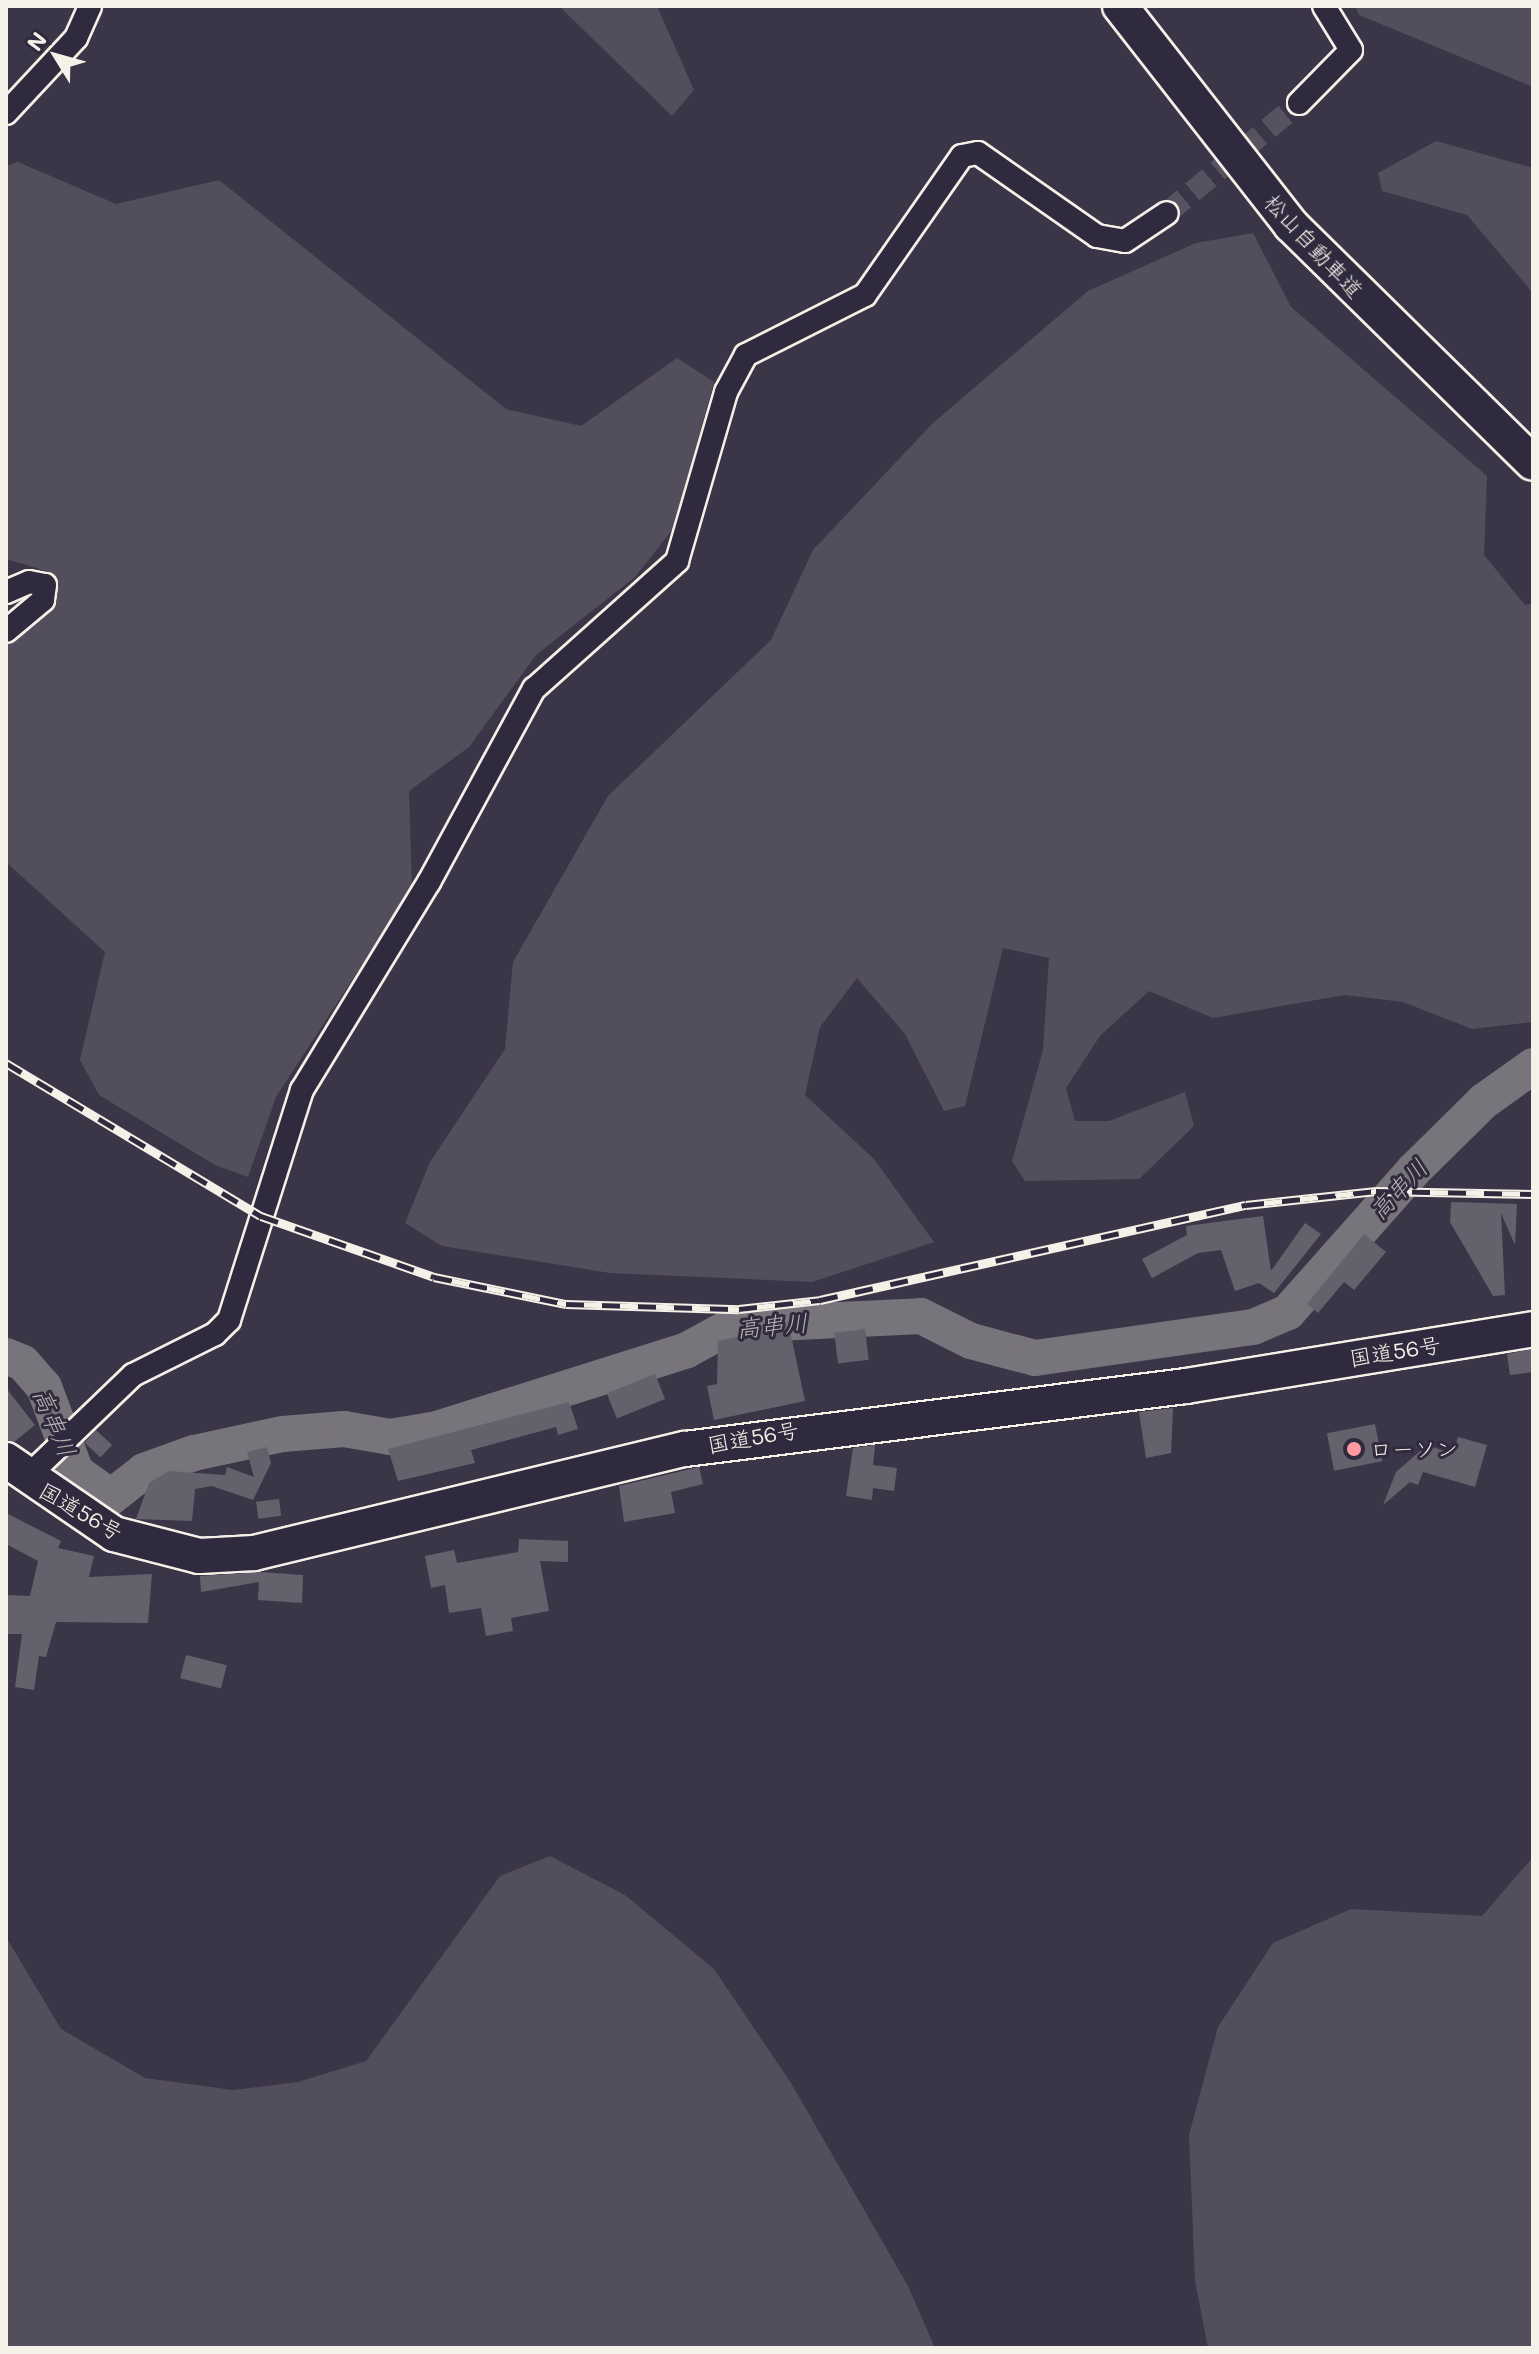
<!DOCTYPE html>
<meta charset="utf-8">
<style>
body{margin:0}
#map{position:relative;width:1539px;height:2354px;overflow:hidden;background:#3b3647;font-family:Mali,"Klee One",sans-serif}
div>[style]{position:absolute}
.green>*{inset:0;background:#534e5c}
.river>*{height:36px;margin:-18px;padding:0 18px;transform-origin:18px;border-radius:18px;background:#78747b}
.building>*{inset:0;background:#65616c;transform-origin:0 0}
.minor-tunnel>*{height:22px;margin-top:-11px;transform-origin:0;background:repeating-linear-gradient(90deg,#57525f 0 22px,transparent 0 33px)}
.roads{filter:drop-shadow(2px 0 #f4f1e8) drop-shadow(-2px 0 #f4f1e8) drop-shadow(0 2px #f4f1e8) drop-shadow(0 -2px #f4f1e8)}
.minor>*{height:22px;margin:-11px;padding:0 11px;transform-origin:11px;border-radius:11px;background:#2f2a3d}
.highway>*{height:34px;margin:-17px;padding:0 17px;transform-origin:17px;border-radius:17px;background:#2f2a3d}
.rail>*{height:9px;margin-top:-4.5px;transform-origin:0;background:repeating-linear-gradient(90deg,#2f2a3d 0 18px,#f4f1e8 0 36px);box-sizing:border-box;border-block:2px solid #f4f1e8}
.dots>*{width:22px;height:22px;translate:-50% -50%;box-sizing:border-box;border:4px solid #2f2a3d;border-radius:50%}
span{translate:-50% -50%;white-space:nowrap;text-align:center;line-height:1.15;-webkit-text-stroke:6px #2f2a3d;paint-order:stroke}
.street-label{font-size:22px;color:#f4f1e8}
.poi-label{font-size:22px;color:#f4f1e8}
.left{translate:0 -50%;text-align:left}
.water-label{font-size:24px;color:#b6b2b2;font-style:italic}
.frame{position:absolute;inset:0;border:8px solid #f4f1e8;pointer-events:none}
.north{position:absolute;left:16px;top:16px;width:80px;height:80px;-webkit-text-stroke:6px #2f2a3d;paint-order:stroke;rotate:307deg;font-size:22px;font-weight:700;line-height:32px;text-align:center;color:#f4f1e8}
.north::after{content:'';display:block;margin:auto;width:28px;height:36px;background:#f4f1e8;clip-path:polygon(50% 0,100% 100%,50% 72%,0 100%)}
</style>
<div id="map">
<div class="green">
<i style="clip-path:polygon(559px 6px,657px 6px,694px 90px,672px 116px)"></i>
<i style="clip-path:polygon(1355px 6px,1533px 6px,1533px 87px,1359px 15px)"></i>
<i style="clip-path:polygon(1436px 141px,1533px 168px,1533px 293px,1467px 215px,1382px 191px,1378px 173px)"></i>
<i style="clip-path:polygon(18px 162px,116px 204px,219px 180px,506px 409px,581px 426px,677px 358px,714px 382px,673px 529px,635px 577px,536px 655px,469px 747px,409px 791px,412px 888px,276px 1097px,248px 1177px,215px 1165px,99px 1095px,80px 1060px,105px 952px,6px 862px,6px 646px,57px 592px,46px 571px,6px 559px,6px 166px)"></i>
<i style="clip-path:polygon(1253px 233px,1291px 307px,1487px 476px,1484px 555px,1525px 605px,1533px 604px,1533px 1022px,1472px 1029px,1403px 1002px,1345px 995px,1213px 1018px,1149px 991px,1100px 1036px,1066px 1088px,1075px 1121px,1109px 1121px,1185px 1092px,1194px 1126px,1139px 1179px,1025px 1181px,1012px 1161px,1043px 1050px,1049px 958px,1003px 948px,965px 1106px,944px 1111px,905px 1034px,857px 978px,820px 1027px,805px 1095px,874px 1159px,934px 1242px,812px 1282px,610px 1273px,442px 1246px,405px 1223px,430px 1162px,505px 1049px,513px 962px,608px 796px,771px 640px,813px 550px,933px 423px,1088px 291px,1196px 243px)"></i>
<i style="clip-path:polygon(550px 1856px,625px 1895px,714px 1969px,791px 2083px,908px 2286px,935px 2348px,6px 2348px,6px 1937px,61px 2029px,145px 2078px,233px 2090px,298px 2082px,366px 2061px,500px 1876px)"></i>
<i style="clip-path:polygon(1533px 1857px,1533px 2348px,1208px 2348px,1195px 2281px,1189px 2135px,1218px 2027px,1273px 1943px,1351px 1909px,1482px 1916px)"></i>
</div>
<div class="river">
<i style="left:6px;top:1356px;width:18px;rotate:22deg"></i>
<i style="left:23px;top:1363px;width:32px;rotate:49deg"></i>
<i style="left:44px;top:1387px;width:91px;rotate:69.4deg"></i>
<i style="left:76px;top:1472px;width:43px;rotate:35.5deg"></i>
<i style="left:111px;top:1497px;width:42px;rotate:-38.2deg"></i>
<i style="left:144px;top:1471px;width:53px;rotate:-19.8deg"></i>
<i style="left:194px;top:1453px;width:91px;rotate:-12.1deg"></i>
<i style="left:283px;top:1434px;width:61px;rotate:-4.7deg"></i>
<i style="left:344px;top:1429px;width:47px;rotate:9.9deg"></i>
<i style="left:390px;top:1437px;width:48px;rotate:-9.7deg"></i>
<i style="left:437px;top:1429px;width:262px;rotate:-17.5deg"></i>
<i style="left:687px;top:1350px;width:52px;rotate:-28.5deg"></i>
<i style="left:733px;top:1325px;width:188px;rotate:-2.7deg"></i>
<i style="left:921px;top:1316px;width:56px;rotate:26.6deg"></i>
<i style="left:971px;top:1341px;width:66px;rotate:14.9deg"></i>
<i style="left:1035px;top:1358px;width:220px;rotate:-8.1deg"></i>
<i style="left:1253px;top:1327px;width:38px;rotate:-23deg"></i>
<i style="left:1288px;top:1312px;width:188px;rotate:-48.4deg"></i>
<i style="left:1413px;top:1171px;width:100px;rotate:-44.6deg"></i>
<i style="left:1484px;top:1101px;width:60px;rotate:-35.5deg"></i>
</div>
<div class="building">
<i style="clip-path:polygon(1451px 1202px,1517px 1204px,1515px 1245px,1501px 1213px,1505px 1295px,1493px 1296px,1450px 1222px)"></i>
<i style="clip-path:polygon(1263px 1216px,1271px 1271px,1305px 1223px,1321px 1234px,1274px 1293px,1259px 1283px,1235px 1291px,1221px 1250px,1198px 1253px,1152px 1278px,1142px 1259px,1187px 1235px,1186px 1226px)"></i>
<i style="clip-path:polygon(1364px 1234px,1386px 1252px,1354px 1290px,1344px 1282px,1318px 1313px,1307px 1304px)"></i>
<i style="clip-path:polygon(789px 1326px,805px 1401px,714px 1420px,707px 1386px,717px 1384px,718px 1341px)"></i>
<i style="left:865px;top:1329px;width:31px;height:31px;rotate:83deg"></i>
<i style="clip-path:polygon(1533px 1349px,1533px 1372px,1510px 1375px,1507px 1354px)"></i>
<i style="left:655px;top:1374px;width:27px;height:52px;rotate:68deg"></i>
<i style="clip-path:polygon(6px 1388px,35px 1425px,14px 1442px,6px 1440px)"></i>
<i style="clip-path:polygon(569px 1402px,578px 1429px,558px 1435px,556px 1427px,471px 1450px,475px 1463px,398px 1481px,388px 1449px)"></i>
<i style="clip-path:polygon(1173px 1408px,1171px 1453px,1146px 1458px,1139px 1412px)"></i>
<i style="left:1375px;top:1424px;width:38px;height:49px;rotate:79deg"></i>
<i style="left:96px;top:1430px;width:22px;height:17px;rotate:43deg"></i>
<i style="clip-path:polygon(1458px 1437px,1487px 1445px,1475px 1487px,1423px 1472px,1418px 1485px,1410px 1482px,1383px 1505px,1396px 1472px,1427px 1445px,1453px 1454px)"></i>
<i style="clip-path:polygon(875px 1445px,873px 1465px,897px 1468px,894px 1491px,873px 1488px,872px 1500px,846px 1496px,853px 1448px)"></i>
<i style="clip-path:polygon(267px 1447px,271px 1463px,253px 1500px,212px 1486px,195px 1489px,192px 1521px,136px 1519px,149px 1483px,169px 1471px,225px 1475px,227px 1467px,254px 1477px,247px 1452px)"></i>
<i style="clip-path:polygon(699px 1467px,703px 1484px,671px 1492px,675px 1513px,624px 1522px,619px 1486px)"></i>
<i style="left:279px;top:1499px;width:17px;height:23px;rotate:83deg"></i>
<i style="clip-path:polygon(6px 1513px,61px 1541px,58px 1548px,94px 1556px,89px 1577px,152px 1574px,148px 1623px,56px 1622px,46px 1657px,39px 1656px,34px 1690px,15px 1687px,22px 1634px,6px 1634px,6px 1595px,30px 1596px,38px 1561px,6px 1544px)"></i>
<i style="clip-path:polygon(519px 1539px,568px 1541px,568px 1562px,540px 1561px,549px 1611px,511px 1618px,513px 1631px,486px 1636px,481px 1608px,449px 1613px,445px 1585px,431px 1588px,425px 1556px,454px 1550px,457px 1563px,518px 1552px)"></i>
<i style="clip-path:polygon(260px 1572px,303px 1575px,302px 1603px,258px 1600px,259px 1582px,201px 1592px,200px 1576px)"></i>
<i style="left:186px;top:1655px;width:42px;height:24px;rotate:14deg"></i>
</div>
<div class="minor-tunnel">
<i style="left:1167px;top:213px;width:172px;rotate:-39.8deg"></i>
</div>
<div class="roads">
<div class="minor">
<i style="left:1299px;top:103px;width:74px;rotate:-45.5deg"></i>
<i style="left:1351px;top:50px;width:52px;rotate:-121.5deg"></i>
<i style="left:6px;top:113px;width:103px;rotate:-47deg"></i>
<i style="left:76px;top:38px;width:35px;rotate:-66deg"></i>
<i style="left:6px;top:592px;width:25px;rotate:-23deg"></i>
<i style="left:29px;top:582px;width:16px;rotate:11deg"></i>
<i style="left:45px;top:585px;width:15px;rotate:98deg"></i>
<i style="left:43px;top:600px;width:48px;rotate:140deg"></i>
<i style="left:26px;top:1478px;width:149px;rotate:-43.9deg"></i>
<i style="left:133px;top:1375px;width:92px;rotate:-26.6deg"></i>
<i style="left:215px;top:1334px;width:20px;rotate:-45deg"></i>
<i style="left:229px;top:1320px;width:241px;rotate:-72.4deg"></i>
<i style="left:302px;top:1090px;width:244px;rotate:-58.6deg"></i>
<i style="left:429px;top:882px;width:220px;rotate:-61.5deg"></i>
<i style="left:534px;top:689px;width:192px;rotate:-41.8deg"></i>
<i style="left:677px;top:561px;width:176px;rotate:-73.8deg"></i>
<i style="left:726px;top:392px;width:42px;rotate:-61.6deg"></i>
<i style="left:746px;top:355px;width:133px;rotate:-26.8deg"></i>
<i style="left:865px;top:295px;width:169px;rotate:-55.1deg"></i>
<i style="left:962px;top:156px;width:16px;rotate:-11deg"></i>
<i style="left:978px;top:153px;width:145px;rotate:34.9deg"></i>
<i style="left:1097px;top:236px;width:28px;rotate:10deg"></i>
<i style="left:1125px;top:241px;width:50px;rotate:-33.7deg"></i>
</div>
<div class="highway">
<i style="left:1120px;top:6px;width:278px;rotate:52deg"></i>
<i style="left:1291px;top:225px;width:339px;rotate:44.5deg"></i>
<i style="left:6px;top:1460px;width:131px;rotate:34.4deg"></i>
<i style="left:114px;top:1534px;width:88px;rotate:14.5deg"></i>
<i style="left:199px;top:1556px;width:55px;rotate:-3.1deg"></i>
<i style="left:254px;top:1553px;width:443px;rotate:-13.6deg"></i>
<i style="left:685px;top:1449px;width:505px;rotate:-7.17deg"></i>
<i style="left:1186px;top:1386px;width:352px;rotate:-9.3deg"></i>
</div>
</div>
<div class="rail">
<i style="left:6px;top:1063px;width:297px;rotate:31deg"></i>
<i style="left:261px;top:1216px;width:183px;rotate:19.4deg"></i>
<i style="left:434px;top:1277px;width:135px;rotate:11.6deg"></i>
<i style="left:566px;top:1304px;width:173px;rotate:1.7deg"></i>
<i style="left:739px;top:1309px;width:81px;rotate:-6.3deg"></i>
<i style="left:820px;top:1300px;width:436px;rotate:-12.6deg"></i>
<i style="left:1246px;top:1205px;width:131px;rotate:-6.1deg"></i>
<i style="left:1376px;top:1191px;width:157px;rotate:1.1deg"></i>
</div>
<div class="dots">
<i style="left:1354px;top:1449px;background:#ff9aa2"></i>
</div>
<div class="street-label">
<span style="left:1314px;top:246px;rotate:47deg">松山自動車道</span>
<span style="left:1395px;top:1351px;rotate:-9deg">国道56号</span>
<span style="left:753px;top:1437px;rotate:-10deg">国道56号</span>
<span style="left:81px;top:1511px;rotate:30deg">国道56号</span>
</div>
<div class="poi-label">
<span class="left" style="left:1370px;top:1449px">ローソン</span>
</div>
<div class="water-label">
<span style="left:1398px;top:1189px;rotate:-47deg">高串川</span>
<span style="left:772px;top:1325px;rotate:-5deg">高串川</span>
<span style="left:55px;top:1422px;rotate:67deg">高串川</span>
</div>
<div class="frame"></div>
<div class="north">N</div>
</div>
